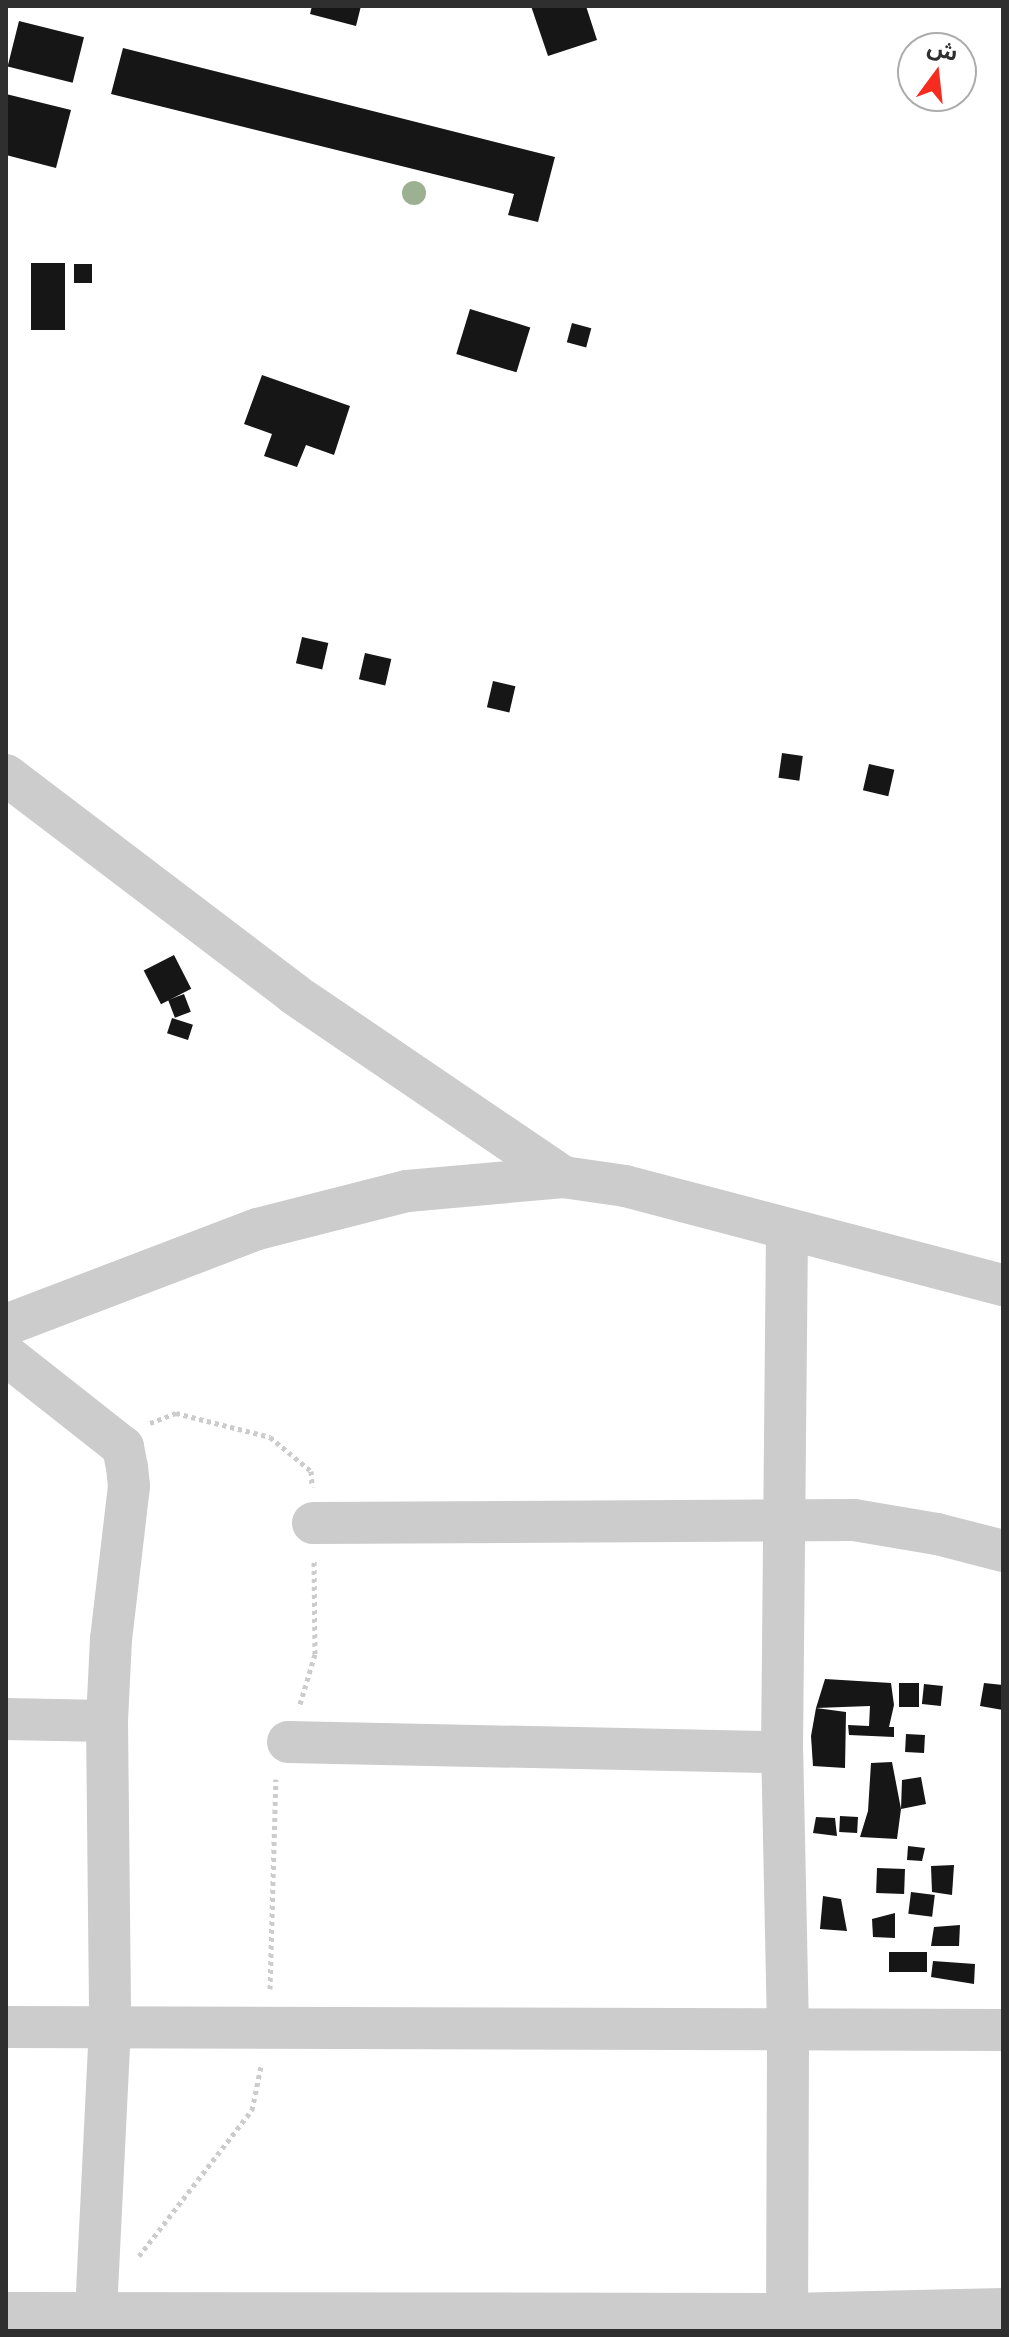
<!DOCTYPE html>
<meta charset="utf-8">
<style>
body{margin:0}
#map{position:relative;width:1009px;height:2337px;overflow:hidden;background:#fff;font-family:"Source Sans 3","Noto Sans Arabic",sans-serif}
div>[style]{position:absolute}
.building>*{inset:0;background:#161616;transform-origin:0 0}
.path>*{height:5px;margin-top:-2.5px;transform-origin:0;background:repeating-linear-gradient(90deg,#ccc 0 4px,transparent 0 8px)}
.minor>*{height:42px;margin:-21px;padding:0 21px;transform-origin:21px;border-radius:21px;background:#ccc}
.trees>*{width:24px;height:24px;margin:-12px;border-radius:50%;background:#9cb092}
span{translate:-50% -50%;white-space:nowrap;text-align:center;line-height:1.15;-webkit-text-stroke:8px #fff;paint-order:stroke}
.frame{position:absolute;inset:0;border:8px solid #2f2f2f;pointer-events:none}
.north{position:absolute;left:897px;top:32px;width:80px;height:80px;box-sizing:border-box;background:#fff;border:2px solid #acacac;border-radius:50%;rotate:15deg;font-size:22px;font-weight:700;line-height:32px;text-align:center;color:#2f2f2f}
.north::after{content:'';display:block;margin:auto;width:28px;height:36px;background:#f62c21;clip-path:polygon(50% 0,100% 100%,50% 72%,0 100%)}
</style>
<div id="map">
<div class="building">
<i style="clip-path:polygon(312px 6px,361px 6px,356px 26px,310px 14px)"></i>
<i style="clip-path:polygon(531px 6px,586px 6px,597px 40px,548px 56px)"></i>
<i style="left:19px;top:21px;width:67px;height:47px;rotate:14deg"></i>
<i style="clip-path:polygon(123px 48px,555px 157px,538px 222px,508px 215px,514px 194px,111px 94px)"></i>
<i style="clip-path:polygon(6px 94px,71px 110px,56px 168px,6px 155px)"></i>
<i style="left:31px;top:263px;width:34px;height:67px"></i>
<i style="left:74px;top:264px;width:18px;height:19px"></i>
<i style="left:470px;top:309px;width:63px;height:47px;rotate:17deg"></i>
<i style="left:572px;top:323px;width:20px;height:20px;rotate:15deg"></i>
<i style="clip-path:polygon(262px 375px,350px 406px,334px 455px,306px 445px,297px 467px,264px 456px,272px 434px,244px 424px)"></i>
<i style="left:302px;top:637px;width:27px;height:27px;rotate:13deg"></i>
<i style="left:365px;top:653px;width:27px;height:27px;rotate:13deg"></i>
<i style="left:493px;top:681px;width:23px;height:27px;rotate:13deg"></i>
<i style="left:782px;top:753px;width:21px;height:25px;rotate:8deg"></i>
<i style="left:869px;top:764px;width:26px;height:27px;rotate:13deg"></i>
<i style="left:174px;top:955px;width:38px;height:34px;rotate:63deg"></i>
<i style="left:184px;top:994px;width:19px;height:17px;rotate:69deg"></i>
<i style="left:172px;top:1018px;width:22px;height:16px;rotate:18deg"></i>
<i style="clip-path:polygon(825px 1679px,891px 1683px,894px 1705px,889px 1727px,894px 1727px,894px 1737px,849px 1735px,848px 1725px,869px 1726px,870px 1706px,816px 1708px)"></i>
<i style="left:899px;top:1683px;width:20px;height:24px"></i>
<i style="clip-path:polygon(984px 1683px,1003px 1685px,1003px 1710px,980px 1706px)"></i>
<i style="left:924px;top:1684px;width:19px;height:20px;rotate:6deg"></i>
<i style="clip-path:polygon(816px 1708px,846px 1712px,845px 1768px,813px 1766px,811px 1736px)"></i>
<i style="left:906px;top:1734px;width:19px;height:18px;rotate:3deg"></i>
<i style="clip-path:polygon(892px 1762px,901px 1809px,902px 1780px,921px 1777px,926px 1804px,901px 1809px,897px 1839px,860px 1837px,868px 1811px,871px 1763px)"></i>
<i style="left:840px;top:1816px;width:18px;height:16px;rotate:3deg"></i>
<i style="clip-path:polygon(816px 1817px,835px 1818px,837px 1836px,813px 1833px)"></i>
<i style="clip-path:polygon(908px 1846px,925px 1848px,922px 1861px,907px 1860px)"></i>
<i style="clip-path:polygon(954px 1865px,952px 1895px,932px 1892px,931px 1866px)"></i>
<i style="left:877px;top:1868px;width:28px;height:25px;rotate:2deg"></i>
<i style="left:911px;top:1892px;width:24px;height:22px;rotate:7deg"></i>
<i style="clip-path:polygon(823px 1896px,841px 1899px,847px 1931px,820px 1929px)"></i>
<i style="clip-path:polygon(895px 1913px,895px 1938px,873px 1937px,872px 1919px)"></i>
<i style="clip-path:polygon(960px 1925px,959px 1946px,931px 1946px,934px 1927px)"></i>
<i style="left:889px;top:1952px;width:38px;height:20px"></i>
<i style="clip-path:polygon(933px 1961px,975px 1964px,974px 1984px,931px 1977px)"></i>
</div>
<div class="path">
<i style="left:150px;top:1423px;width:28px;rotate:-21deg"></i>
<i style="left:176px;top:1413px;width:97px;rotate:14.3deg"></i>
<i style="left:270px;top:1437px;width:53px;rotate:39.7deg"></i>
<i style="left:311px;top:1471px;width:16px;rotate:86deg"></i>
<i style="left:300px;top:1704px;width:52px;rotate:-73.3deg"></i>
<i style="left:315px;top:1654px;width:93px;rotate:-90.6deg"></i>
<i style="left:270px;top:1989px;width:210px;rotate:-88.4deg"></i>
<i style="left:139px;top:2256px;width:185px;rotate:-52.3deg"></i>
<i style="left:252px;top:2110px;width:45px;rotate:-78.4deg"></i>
</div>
<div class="minor">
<i style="left:6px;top:775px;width:362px;rotate:37.2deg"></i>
<i style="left:294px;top:994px;width:325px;rotate:34.2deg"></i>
<i style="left:6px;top:1325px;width:270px;rotate:-20.9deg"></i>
<i style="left:258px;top:1229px;width:154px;rotate:-14.3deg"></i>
<i style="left:407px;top:1191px;width:157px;rotate:-5.1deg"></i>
<i style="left:563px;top:1177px;width:63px;rotate:8.3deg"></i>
<i style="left:625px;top:1186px;width:391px;rotate:14.7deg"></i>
<i style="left:6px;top:1355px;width:149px;rotate:38.2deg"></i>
<i style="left:123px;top:1447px;width:20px;rotate:79deg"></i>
<i style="left:127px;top:1467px;width:19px;rotate:84deg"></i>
<i style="left:129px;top:1486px;width:154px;rotate:96.7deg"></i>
<i style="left:111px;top:1639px;width:82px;rotate:92.8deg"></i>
<i style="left:107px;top:1721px;width:305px;rotate:89.4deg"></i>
<i style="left:110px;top:2026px;width:286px;rotate:92.8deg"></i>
<i style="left:313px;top:1523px;width:541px;rotate:-0.32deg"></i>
<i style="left:854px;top:1520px;width:84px;rotate:9.6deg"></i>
<i style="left:937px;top:1534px;width:68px;rotate:14.4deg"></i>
<i style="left:6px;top:1719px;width:101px;rotate:1.1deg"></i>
<i style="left:288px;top:1742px;width:494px;rotate:1.2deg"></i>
<i style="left:6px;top:2027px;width:997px;rotate:0.17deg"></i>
<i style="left:6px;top:2313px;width:781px;rotate:0.07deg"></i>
<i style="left:787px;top:2314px;width:216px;rotate:-1.3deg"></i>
<i style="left:787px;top:2331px;width:302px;rotate:-89.8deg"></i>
<i style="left:788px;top:2029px;width:277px;rotate:-91.2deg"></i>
<i style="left:782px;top:1752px;width:523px;rotate:-89.45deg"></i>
</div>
<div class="trees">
<i style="left:414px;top:193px"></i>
</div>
<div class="frame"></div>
<div class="north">ش</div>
</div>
